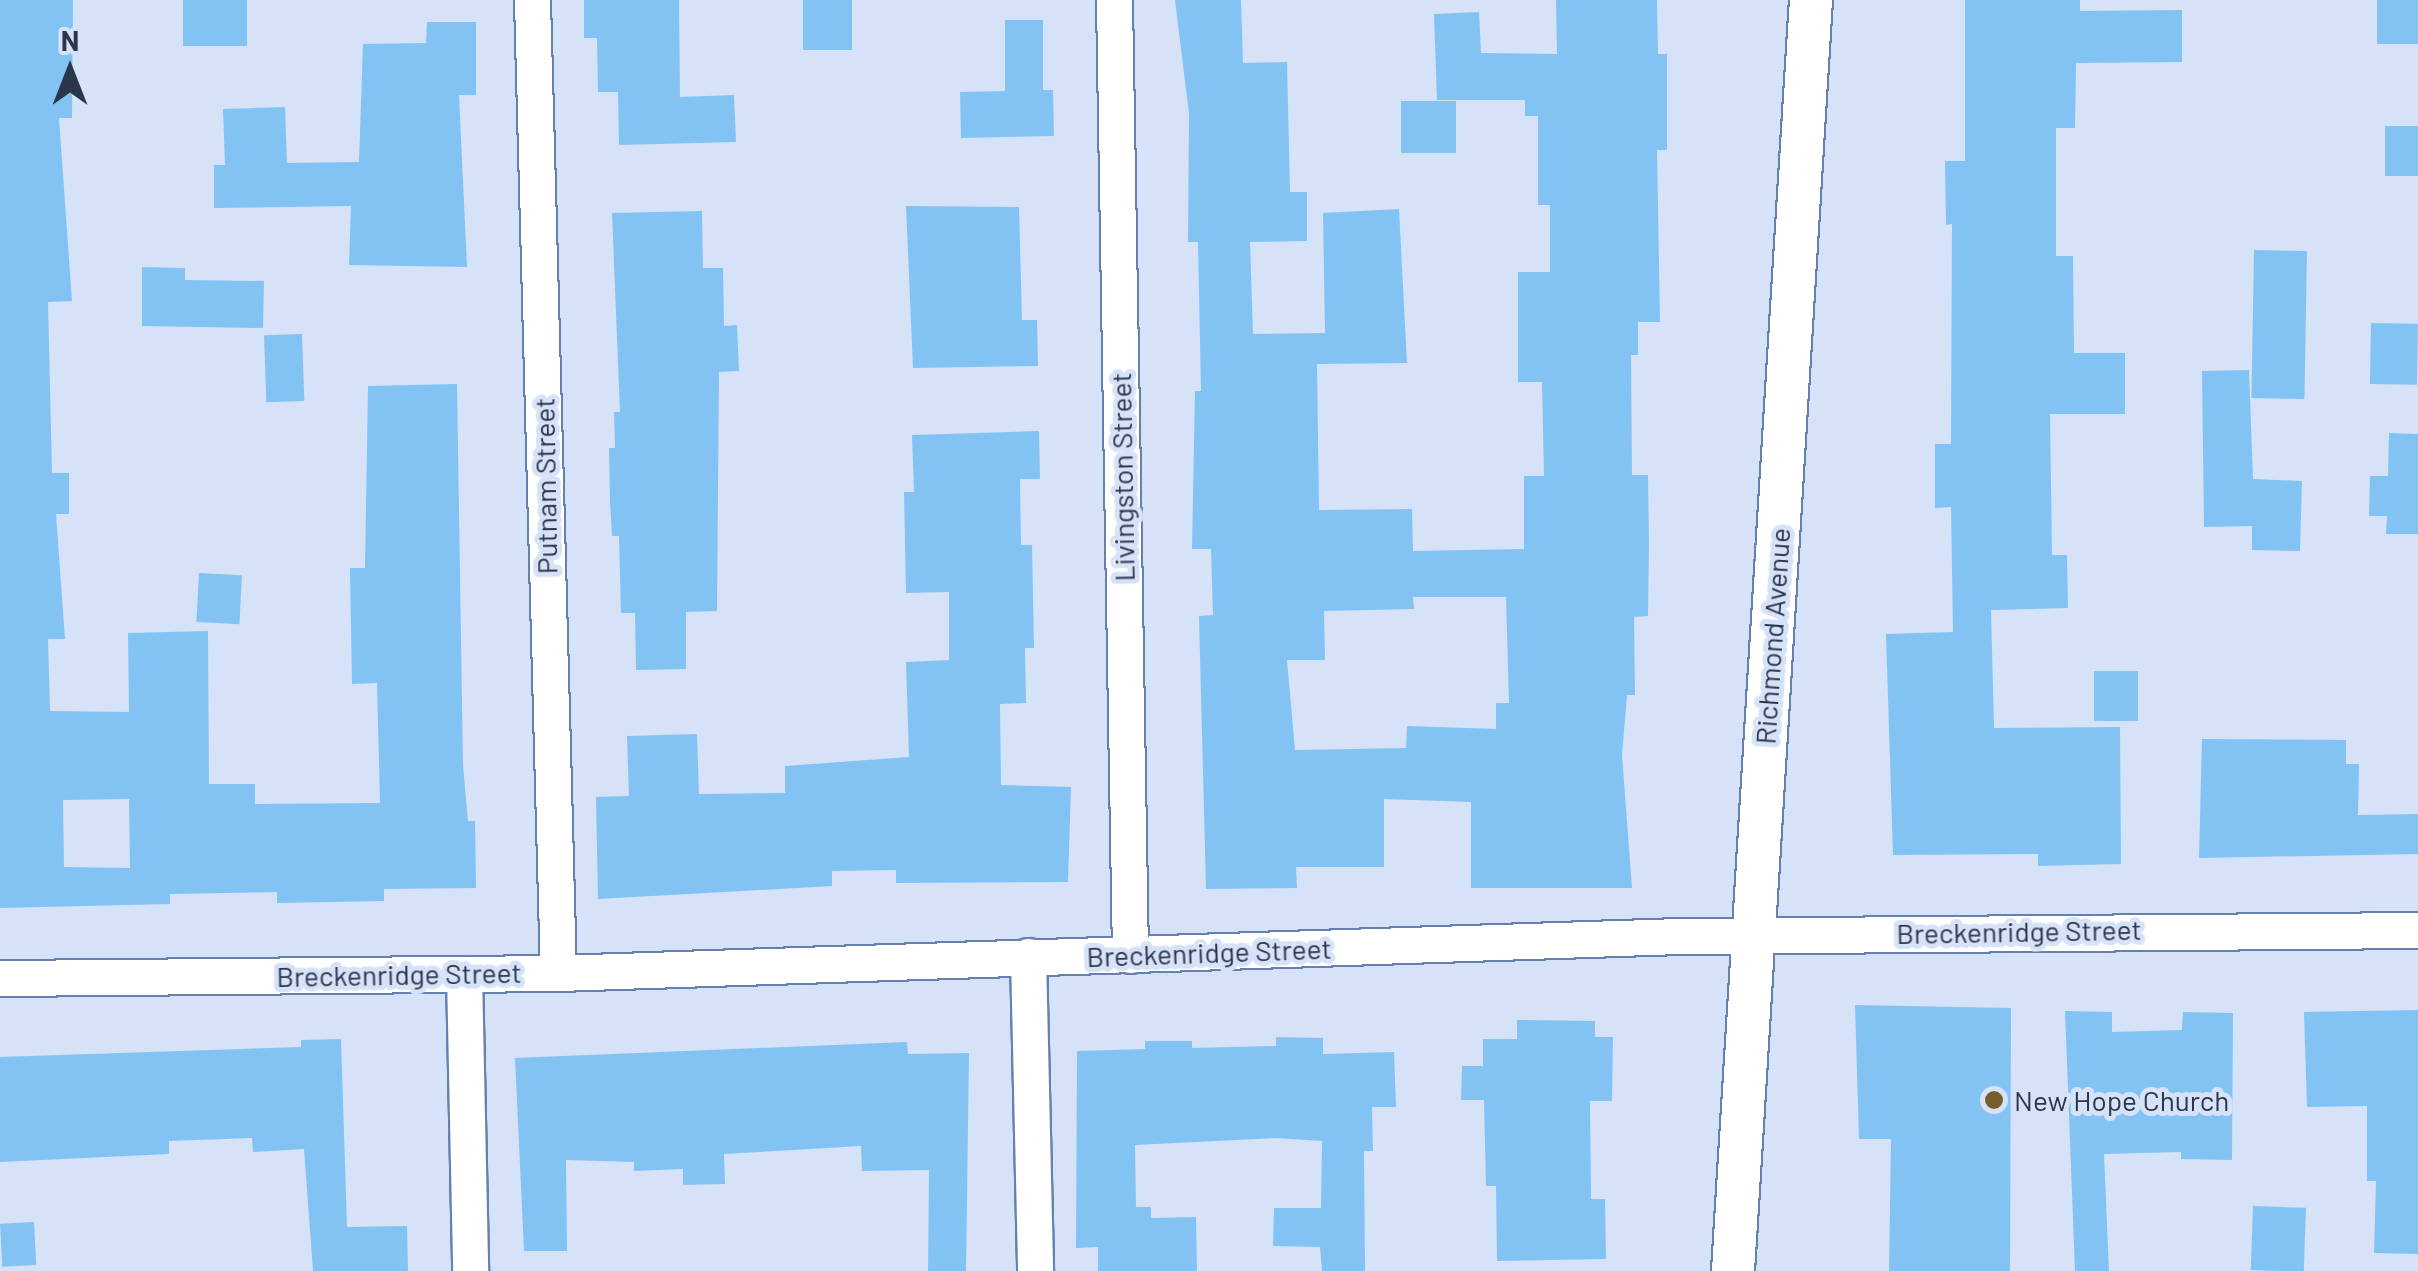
<!DOCTYPE html>
<style>
body{margin:0}
#map{position:relative;width:2418px;height:1271px;overflow:hidden;background:#d6e2f7;font-family:Barlow,sans-serif}
div>[style]{position:absolute}
.building>*{inset:0;background:#83c3f4;transform-origin:0 0}
.roads{filter:drop-shadow(2px 0 #6680b0) drop-shadow(-2px 0 #6680b0) drop-shadow(0 2px #6680b0) drop-shadow(0 -2px #6680b0)}
.minor>*{height:35px;margin:-17.5px;padding:0 17.5px;transform-origin:17.5px;border-radius:17.5px;background:#fff}
.tertiary>*{height:42px;margin:-21px;padding:0 21px;transform-origin:21px;border-radius:21px;background:#fff}
.dots>*{width:28px;height:28px;translate:-50% -50%;box-sizing:border-box;border:5px solid #d6e2f7;border-radius:50%}
span{translate:-50% -50%;white-space:nowrap;text-align:center;line-height:1.15;-webkit-text-stroke:10px #d6e2f7;paint-order:stroke}
.street-label{font-size:28px;color:#2a364a}
.poi-label{font-size:28px;color:#2a364a}
.left{translate:0 -50%;text-align:left}
.north{position:absolute;left:20px;top:20px;width:100px;height:100px;-webkit-text-stroke:8px #d6e2f7;paint-order:stroke;rotate:0deg;font-size:28px;font-weight:700;line-height:40px;text-align:center;color:#2a364a}
.north::after{content:'';display:block;margin:auto;width:35px;height:45px;background:#2a364a;clip-path:polygon(50% 0,100% 100%,50% 72%,0 100%)}
</style>
<div id="map">
<div class="building">
<i style="clip-path:polygon(evenodd,0 0,73px 0,72px 118px,59px 118px,72px 301px,48px 302px,52px 473px,69px 473px,69px 514px,56px 514px,65px 639px,48px 639px,50px 711px,129px 712px,128px 633px,208px 631px,209px 784px,255px 784px,255px 804px,380px 803px,377px 683px,352px 684px,350px 568px,365px 568px,368px 386px,457px 384px,463px 765px,468px 821px,475px 821px,476px 888px,384px 889px,384px 901px,277px 903px,277px 892px,170px 894px,170px 904px,0 908px,0 0,129px 799px,130px 868px,64px 867px,63px 800px,129px 799px)"></i>
<i style="left:183px;top:0;width:64px;height:46px"></i>
<i style="clip-path:polygon(584px 0,679px 0,680px 97px,734px 95px,736px 142px,619px 145px,618px 92px,598px 92px,597px 38px,584px 38px)"></i>
<i style="left:803px;top:0;width:49px;height:50px"></i>
<i style="clip-path:polygon(evenodd,1175px 0,1241px 0,1243px 63px,1287px 62px,1290px 192px,1307px 192px,1307px 241px,1250px 242px,1253px 334px,1325px 333px,1323px 213px,1399px 209px,1407px 363px,1317px 364px,1319px 510px,1412px 509px,1413px 551px,1524px 549px,1524px 476px,1544px 476px,1542px 382px,1518px 382px,1518px 272px,1550px 272px,1550px 205px,1538px 205px,1538px 116px,1525px 116px,1525px 100px,1437px 100px,1434px 14px,1479px 12px,1481px 53px,1557px 54px,1556px 0,1657px 0,1658px 54px,1667px 54px,1667px 150px,1657px 150px,1660px 322px,1638px 322px,1638px 355px,1631px 355px,1632px 475px,1648px 475px,1649px 543px,1648px 616px,1634px 617px,1635px 695px,1627px 695px,1622px 755px,1632px 888px,1471px 888px,1471px 802px,1384px 799px,1384px 867px,1296px 867px,1297px 888px,1206px 889px,1199px 616px,1213px 615px,1211px 549px,1192px 549px,1195px 391px,1201px 391px,1198px 242px,1188px 242px,1189px 114px,1175px 0,1413px 597px,1506px 597px,1509px 703px,1496px 703px,1496px 729px,1407px 726px,1406px 748px,1295px 750px,1287px 660px,1325px 660px,1324px 611px,1414px 609px,1413px 597px)"></i>
<i style="clip-path:polygon(1965px 0,2080px 0,2080px 11px,2182px 10px,2182px 62px,2076px 63px,2075px 128px,2056px 128px,2056px 256px,2073px 256px,2074px 353px,2125px 353px,2125px 414px,2050px 414px,2052px 555px,2067px 555px,2068px 608px,1991px 610px,1994px 728px,2120px 727px,2121px 864px,2038px 866px,2038px 854px,1893px 855px,1886px 634px,1953px 632px,1951px 507px,1935px 508px,1935px 444px,1951px 444px,1952px 224px,1946px 225px,1945px 161px,1965px 161px)"></i>
<i style="left:2377px;top:0;width:41px;height:44px"></i>
<i style="clip-path:polygon(1005px 20px,1043px 20px,1043px 90px,1053px 90px,1054px 136px,961px 138px,960px 92px,1005px 91px)"></i>
<i style="clip-path:polygon(427px 22px,476px 22px,476px 95px,459px 95px,467px 267px,349px 265px,351px 206px,214px 208px,214px 165px,225px 165px,223px 109px,285px 107px,287px 163px,359px 162px,363px 44px,426px 43px)"></i>
<i style="left:1401px;top:101px;width:55px;height:52px"></i>
<i style="left:2385px;top:126px;width:33px;height:50px"></i>
<i style="clip-path:polygon(906px 206px,1019px 207px,1022px 320px,1037px 320px,1038px 366px,913px 368px)"></i>
<i style="clip-path:polygon(702px 211px,703px 268px,723px 268px,724px 326px,737px 325px,739px 371px,719px 372px,717px 611px,686px 612px,686px 669px,636px 670px,635px 613px,621px 613px,619px 536px,612px 536px,610px 501px,609px 448px,615px 448px,614px 412px,620px 412px,612px 213px)"></i>
<i style="left:2307px;top:251px;width:148px;height:53px;rotate:91deg"></i>
<i style="clip-path:polygon(142px 267px,185px 268px,185px 280px,264px 281px,263px 328px,142px 326px)"></i>
<i style="left:2371px;top:323px;width:47px;height:61px;rotate:1deg"></i>
<i style="left:302px;top:334px;width:67px;height:38px;rotate:88deg"></i>
<i style="clip-path:polygon(2249px 370px,2253px 479px,2302px 481px,2300px 551px,2252px 550px,2252px 526px,2204px 527px,2202px 371px)"></i>
<i style="clip-path:polygon(1039px 431px,1040px 479px,1020px 479px,1021px 545px,1032px 545px,1034px 648px,1025px 648px,1026px 703px,1000px 704px,1001px 785px,1071px 787px,1068px 882px,896px 883px,896px 870px,832px 871px,832px 886px,598px 899px,596px 797px,629px 796px,627px 736px,697px 734px,699px 794px,785px 793px,785px 766px,909px 757px,906px 662px,949px 660px,949px 592px,906px 593px,904px 492px,914px 492px,912px 435px)"></i>
<i style="clip-path:polygon(2389px 433px,2418px 434px,2418px 534px,2386px 534px,2387px 516px,2369px 516px,2370px 476px,2388px 476px)"></i>
<i style="left:199px;top:573px;width:43px;height:49px;rotate:3deg"></i>
<i style="left:2094px;top:671px;width:44px;height:50px"></i>
<i style="clip-path:polygon(2202px 739px,2346px 740px,2346px 764px,2359px 764px,2358px 815px,2418px 814px,2418px 854px,2199px 858px)"></i>
<i style="clip-path:polygon(1855px 1005px,2011px 1008px,2010px 1271px,1889px 1271px,1891px 1139px,1859px 1139px)"></i>
<i style="clip-path:polygon(2418px 1010px,2418px 1254px,2374px 1253px,2376px 1181px,2367px 1181px,2367px 1106px,2307px 1107px,2304px 1012px)"></i>
<i style="clip-path:polygon(2065px 1011px,2112px 1012px,2112px 1032px,2182px 1030px,2183px 1012px,2233px 1013px,2232px 1160px,2181px 1159px,2181px 1152px,2104px 1154px,2109px 1271px,2075px 1271px)"></i>
<i style="clip-path:polygon(1517px 1020px,1595px 1021px,1595px 1037px,1613px 1037px,1612px 1101px,1590px 1101px,1591px 1199px,1605px 1199px,1606px 1259px,1497px 1261px,1496px 1186px,1486px 1186px,1484px 1100px,1461px 1100px,1462px 1066px,1483px 1066px,1483px 1039px,1517px 1039px)"></i>
<i style="clip-path:polygon(1276px 1037px,1323px 1038px,1323px 1054px,1394px 1052px,1396px 1107px,1372px 1107px,1373px 1151px,1364px 1151px,1365px 1271px,1322px 1271px,1320px 1247px,1273px 1246px,1274px 1208px,1321px 1208px,1322px 1141px,1275px 1138px,1135px 1145px,1136px 1207px,1151px 1207px,1151px 1218px,1196px 1217px,1197px 1271px,1098px 1271px,1098px 1247px,1076px 1248px,1077px 1051px,1145px 1049px,1145px 1041px,1192px 1041px,1192px 1048px,1276px 1046px)"></i>
<i style="clip-path:polygon(341px 1039px,347px 1227px,407px 1226px,408px 1271px,313px 1271px,304px 1149px,253px 1152px,252px 1138px,169px 1141px,169px 1154px,0 1162px,0 1057px,301px 1047px,301px 1040px)"></i>
<i style="clip-path:polygon(907px 1042px,908px 1054px,969px 1053px,966px 1271px,928px 1271px,929px 1170px,862px 1171px,861px 1146px,724px 1154px,725px 1184px,683px 1185px,683px 1169px,634px 1171px,634px 1162px,566px 1160px,567px 1251px,524px 1251px,515px 1058px)"></i>
<i style="left:2253px;top:1206px;width:53px;height:64px;rotate:2deg"></i>
<i style="left:34px;top:1222px;width:43px;height:34px;rotate:87deg"></i>
</div>
<div class="roads">
<div class="minor">
<i style="left:532px;top:0;width:973px;rotate:88.47deg"></i>
<i style="left:1114px;top:0;width:955px;rotate:89.04deg"></i>
<i style="left:1028px;top:956px;width:315px;rotate:88.7deg"></i>
<i style="left:464px;top:974px;width:297px;rotate:88.8deg"></i>
<i style="left:0;top:978px;width:558px;rotate:-0.51deg"></i>
<i style="left:558px;top:973px;width:1121px;rotate:-1.89deg"></i>
<i style="left:1678px;top:936px;width:740px;rotate:-0.46deg"></i>
</div>
<div class="tertiary">
<i style="left:1733px;top:1271px;width:1273px;rotate:-86.49deg"></i>
</div>
</div>
<div class="dots">
<i style="left:1994px;top:1100px;background:#765e2f"></i>
</div>
<div class="street-label">
<span style="left:1122px;top:477px;rotate:-91deg">Livingston Street</span>
<span style="left:545px;top:486px;rotate:-91deg">Putnam Street</span>
<span style="left:1772px;top:636px;rotate:-86deg">Richmond Avenue</span>
<span style="left:2019px;top:931px;rotate:-1deg">Breckenridge Street</span>
<span style="left:1209px;top:952px;rotate:-2deg">Breckenridge Street</span>
<span style="left:399px;top:974px;rotate:-1deg">Breckenridge Street</span>
</div>
<div class="poi-label">
<span class="left" style="left:2014px;top:1100px">New Hope Church</span>
</div>
<div class="north">N</div>
</div>
